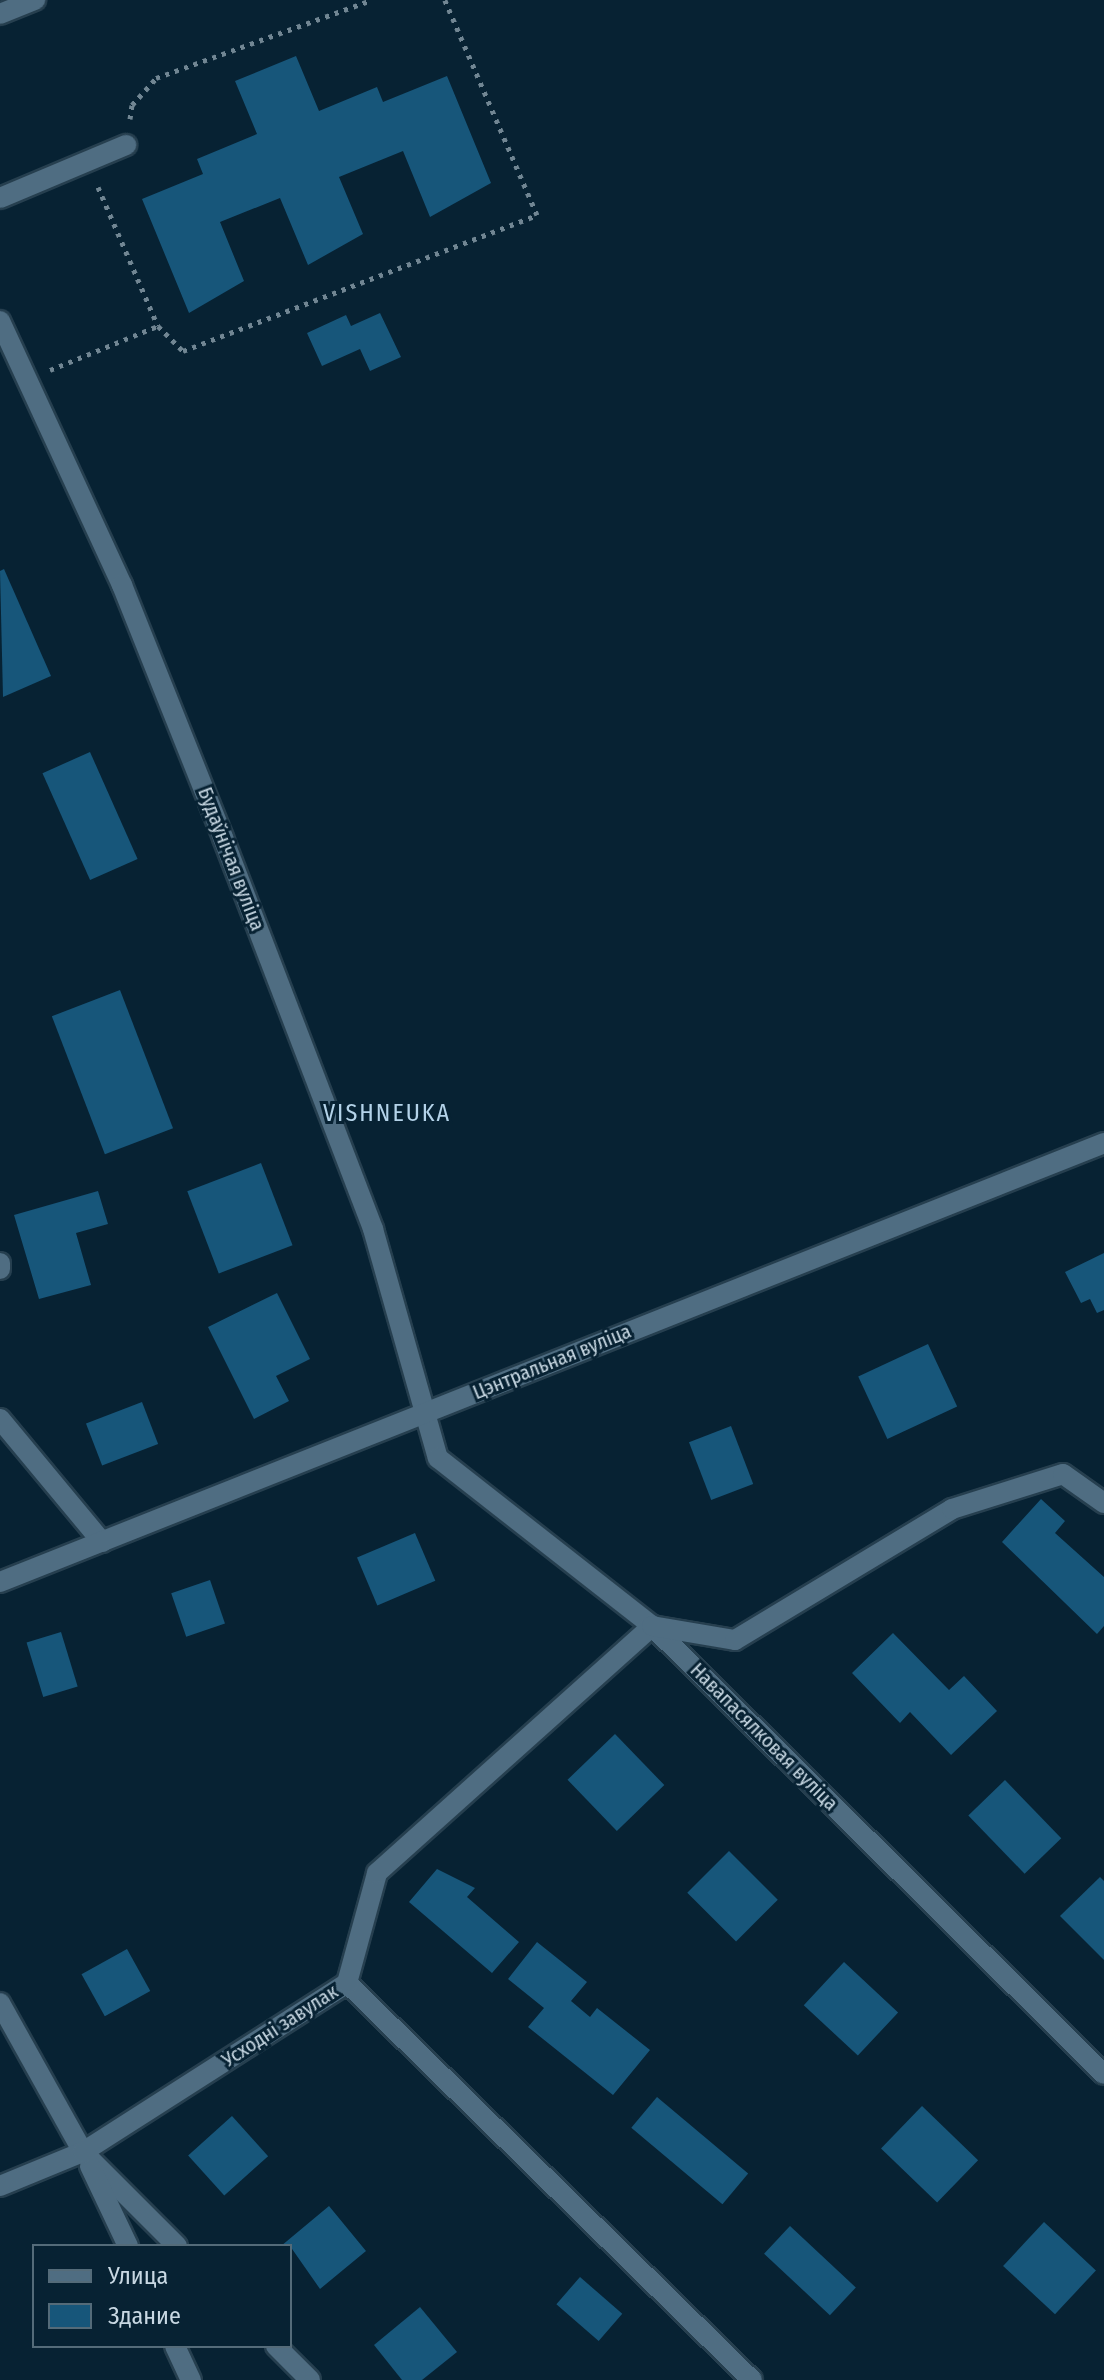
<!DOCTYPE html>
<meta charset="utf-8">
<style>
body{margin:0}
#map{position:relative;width:1104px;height:2380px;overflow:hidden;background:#072233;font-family:"Fira Sans Condensed",sans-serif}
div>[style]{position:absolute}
.building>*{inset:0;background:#17567a;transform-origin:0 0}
.path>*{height:5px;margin-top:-2.5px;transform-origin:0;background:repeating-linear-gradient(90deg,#718693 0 4px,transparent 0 10px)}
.roads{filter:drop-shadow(2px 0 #263f4f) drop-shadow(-2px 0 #263f4f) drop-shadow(0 2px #263f4f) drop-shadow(0 -2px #263f4f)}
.minor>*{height:20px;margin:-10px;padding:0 10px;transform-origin:10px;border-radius:10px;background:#4f6d82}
span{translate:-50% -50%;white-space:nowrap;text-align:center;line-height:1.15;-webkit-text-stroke:6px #072233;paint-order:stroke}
.street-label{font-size:20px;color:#c8d8e3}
.quarter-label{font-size:24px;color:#b4d3e9;letter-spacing:2px}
.legend{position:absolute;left:32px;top:2244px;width:260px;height:104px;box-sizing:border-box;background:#072233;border:2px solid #546b79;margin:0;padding:10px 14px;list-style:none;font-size:24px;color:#c8d8e3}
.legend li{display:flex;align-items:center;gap:16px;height:40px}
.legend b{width:40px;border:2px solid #546b79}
</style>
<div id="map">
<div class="building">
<i style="clip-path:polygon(296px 56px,319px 111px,377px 87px,383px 102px,447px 76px,491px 183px,430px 217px,403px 151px,339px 177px,363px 234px,308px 265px,280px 198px,220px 222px,244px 281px,189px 313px,142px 199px,203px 174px,197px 159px,257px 134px,235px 81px)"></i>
<i style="clip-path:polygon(380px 313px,401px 357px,370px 371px,360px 349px,322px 366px,307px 333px,346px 315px,351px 326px)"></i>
<i style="clip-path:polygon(4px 569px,51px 676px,3px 697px,0 571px)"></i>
<i style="left:90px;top:752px;width:117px;height:52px;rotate:66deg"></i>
<i style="left:120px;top:990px;width:148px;height:73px;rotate:69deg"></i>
<i style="left:261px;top:1163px;width:88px;height:79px;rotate:69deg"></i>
<i style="clip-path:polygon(98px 1191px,108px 1224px,76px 1233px,91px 1285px,39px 1299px,14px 1215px)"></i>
<i style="clip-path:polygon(1104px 1253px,1104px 1310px,1097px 1313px,1090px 1299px,1081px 1303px,1065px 1272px)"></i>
<i style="clip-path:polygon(277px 1293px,310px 1359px,276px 1376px,289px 1401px,254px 1419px,208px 1327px)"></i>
<i style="left:928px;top:1344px;width:69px;height:77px;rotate:65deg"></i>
<i style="left:142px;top:1402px;width:45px;height:60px;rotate:69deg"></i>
<i style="left:731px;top:1426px;width:62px;height:45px;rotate:69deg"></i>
<i style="clip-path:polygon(1041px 1499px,1065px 1521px,1055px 1533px,1104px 1577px,1104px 1626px,1097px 1634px,1002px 1542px)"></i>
<i style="left:415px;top:1533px;width:52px;height:63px;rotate:67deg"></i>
<i style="left:210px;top:1580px;width:46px;height:41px;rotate:71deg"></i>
<i style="left:61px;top:1632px;width:57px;height:36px;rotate:73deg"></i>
<i style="clip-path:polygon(893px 1633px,949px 1690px,964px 1676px,997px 1711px,951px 1755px,910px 1712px,900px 1723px,852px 1673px)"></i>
<i style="left:615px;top:1734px;width:71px;height:66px;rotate:46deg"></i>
<i style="left:1005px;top:1780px;width:81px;height:51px;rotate:46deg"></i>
<i style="left:729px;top:1851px;width:69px;height:59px;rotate:45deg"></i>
<i style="clip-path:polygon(437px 1869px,475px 1888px,467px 1897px,519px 1942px,492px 1973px,409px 1902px)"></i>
<i style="clip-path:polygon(1100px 1877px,1104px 1881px,1104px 1960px,1060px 1916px)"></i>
<i style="clip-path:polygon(537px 1942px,587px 1982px,571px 2001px,590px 2017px,597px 2008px,650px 2050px,613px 2095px,528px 2027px,544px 2008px,508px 1979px)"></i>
<i style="left:127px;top:1949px;width:48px;height:52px;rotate:61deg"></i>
<i style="left:844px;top:1962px;width:74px;height:59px;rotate:43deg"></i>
<i style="left:657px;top:2097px;width:119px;height:40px;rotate:40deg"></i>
<i style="left:922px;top:2106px;width:78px;height:59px;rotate:44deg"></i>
<i style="left:232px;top:2116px;width:54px;height:59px;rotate:48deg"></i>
<i style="clip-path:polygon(329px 2206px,366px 2251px,320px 2289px,290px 2246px,281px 2246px)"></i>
<i style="left:1044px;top:2222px;width:71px;height:60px;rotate:43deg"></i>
<i style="left:790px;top:2226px;width:90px;height:38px;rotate:43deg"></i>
<i style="left:580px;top:2277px;width:56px;height:36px;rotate:41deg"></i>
<i style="clip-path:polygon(420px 2307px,457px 2352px,422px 2380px,402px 2380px,374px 2345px)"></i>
</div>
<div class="path">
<i style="left:130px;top:119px;width:14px;rotate:-82deg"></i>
<i style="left:132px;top:105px;width:36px;rotate:-48deg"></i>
<i style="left:156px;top:78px;width:229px;rotate:-19.9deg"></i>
<i style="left:98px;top:187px;width:151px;rotate:66.7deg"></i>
<i style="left:50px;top:370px;width:117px;rotate:-22.2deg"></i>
<i style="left:158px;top:326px;width:35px;rotate:45deg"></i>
<i style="left:183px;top:351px;width:379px;rotate:-21deg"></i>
<i style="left:537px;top:215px;width:234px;rotate:-113.2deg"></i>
</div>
<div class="roads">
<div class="minor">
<i style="left:0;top:14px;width:38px;rotate:-22deg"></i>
<i style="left:0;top:198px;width:137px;rotate:-22.8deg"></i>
<i style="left:0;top:321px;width:291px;rotate:65.2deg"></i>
<i style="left:122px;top:585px;width:272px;rotate:68.2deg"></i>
<i style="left:223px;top:838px;width:419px;rotate:69deg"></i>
<i style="left:373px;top:1229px;width:238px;rotate:74.2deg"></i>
<i style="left:438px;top:1458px;width:272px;rotate:38.1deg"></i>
<i style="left:652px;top:1626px;width:636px;rotate:44.75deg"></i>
<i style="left:0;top:1263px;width:6px;rotate:90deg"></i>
<i style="left:0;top:1419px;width:160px;rotate:50.3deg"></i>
<i style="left:0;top:1582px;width:1188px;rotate:-21.68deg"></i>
<i style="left:347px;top:1983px;width:567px;rotate:44.43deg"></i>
<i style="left:0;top:2003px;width:171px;rotate:60.9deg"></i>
<i style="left:83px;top:2152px;width:133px;rotate:45deg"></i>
<i style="left:90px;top:2166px;width:89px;rotate:64.6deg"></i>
<i style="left:0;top:2186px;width:90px;rotate:-22.3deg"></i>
<i style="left:83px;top:2152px;width:313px;rotate:-32.6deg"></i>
<i style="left:347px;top:1983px;width:114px;rotate:-74.7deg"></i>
<i style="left:377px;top:1873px;width:370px;rotate:-41.9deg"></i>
<i style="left:652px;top:1626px;width:84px;rotate:9.6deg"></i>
<i style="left:735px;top:1640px;width:253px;rotate:-31.1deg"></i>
<i style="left:952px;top:1509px;width:116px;rotate:-17.5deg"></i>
<i style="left:1063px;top:1474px;width:50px;rotate:35.3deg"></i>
<i style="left:175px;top:2346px;width:38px;rotate:65deg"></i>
<i style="left:276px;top:2346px;width:48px;rotate:45deg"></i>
</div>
</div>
<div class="street-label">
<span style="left:231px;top:859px;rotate:69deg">Будаўнічая вуліца</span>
<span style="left:552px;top:1362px;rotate:-22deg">Цэнтральная вуліца</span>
<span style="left:764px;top:1737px;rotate:45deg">Навапасялковая вуліца</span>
<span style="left:280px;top:2026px;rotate:-33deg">Усходні завулак</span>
</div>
<div class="quarter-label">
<span style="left:387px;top:1114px">VISHNEUKA</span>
</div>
<ul class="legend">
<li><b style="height:10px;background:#4f6d82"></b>Улица</li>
<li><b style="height:22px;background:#17567a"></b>Здание</li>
</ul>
</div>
